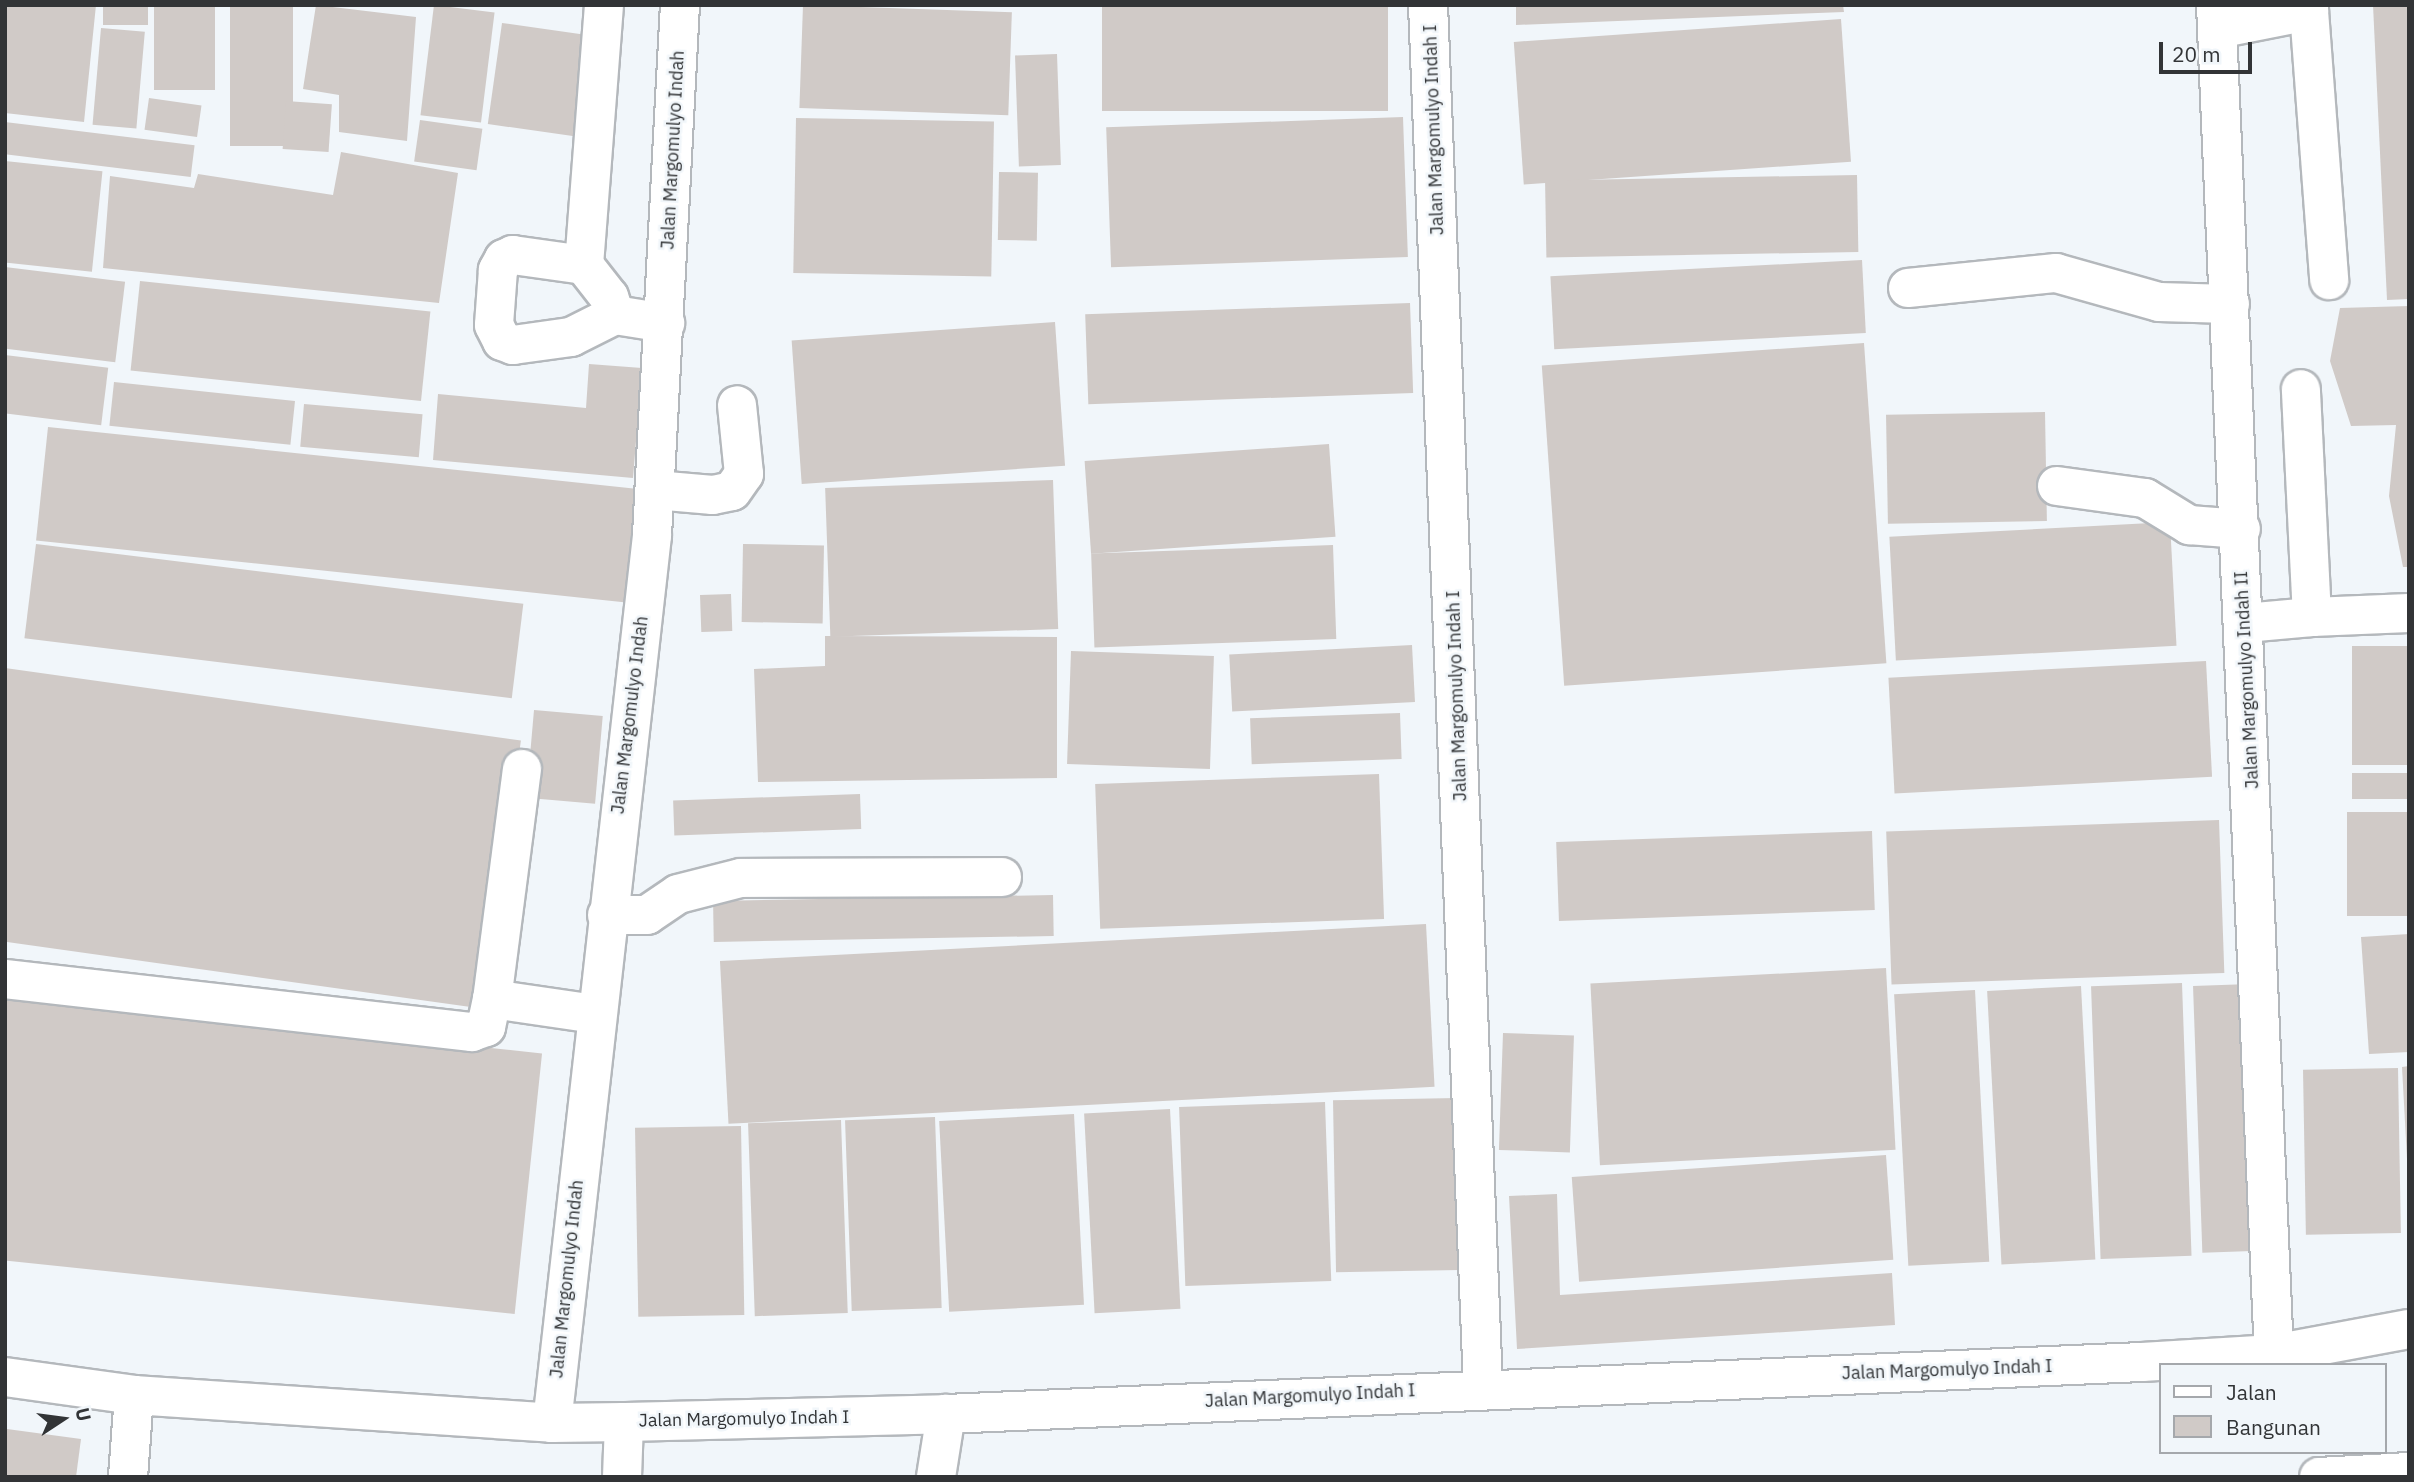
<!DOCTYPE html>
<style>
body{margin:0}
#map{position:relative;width:2414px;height:1482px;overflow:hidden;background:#f1f6fa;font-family:"IBM Plex Sans",sans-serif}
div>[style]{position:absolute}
.building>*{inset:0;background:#d0cac7;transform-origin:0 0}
.roads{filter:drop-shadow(2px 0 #b4b8bc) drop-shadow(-2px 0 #b4b8bc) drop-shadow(0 2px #b4b8bc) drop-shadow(0 -2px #b4b8bc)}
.minor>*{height:38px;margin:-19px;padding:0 19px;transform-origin:19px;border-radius:19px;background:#fff}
span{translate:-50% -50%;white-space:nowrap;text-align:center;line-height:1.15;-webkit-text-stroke:5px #f1f6fa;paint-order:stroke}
.street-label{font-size:18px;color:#323436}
.frame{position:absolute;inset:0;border:7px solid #323436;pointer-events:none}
.legend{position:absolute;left:2159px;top:1363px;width:228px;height:91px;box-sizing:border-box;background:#f1f6fa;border:2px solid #a5a8ac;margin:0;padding:9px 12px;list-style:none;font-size:21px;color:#323436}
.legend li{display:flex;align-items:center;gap:14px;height:35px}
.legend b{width:35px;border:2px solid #a5a8ac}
.north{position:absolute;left:28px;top:1384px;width:70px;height:70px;-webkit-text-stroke:5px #f1f6fa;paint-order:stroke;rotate:77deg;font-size:19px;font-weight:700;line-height:28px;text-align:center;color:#323436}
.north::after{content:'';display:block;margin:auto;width:24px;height:32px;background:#323436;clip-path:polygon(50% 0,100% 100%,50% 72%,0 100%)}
.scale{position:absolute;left:2159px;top:42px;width:93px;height:32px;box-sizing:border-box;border:4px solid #323436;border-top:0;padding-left:9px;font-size:21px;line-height:24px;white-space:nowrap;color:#323436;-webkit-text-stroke:5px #f1f6fa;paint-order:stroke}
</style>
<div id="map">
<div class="building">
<i style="clip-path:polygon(5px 5px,96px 5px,84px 122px,5px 113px)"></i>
<i style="left:103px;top:5px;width:45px;height:20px"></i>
<i style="left:154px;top:5px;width:61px;height:85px"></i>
<i style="left:230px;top:5px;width:63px;height:141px"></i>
<i style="clip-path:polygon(316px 5px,416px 17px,407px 141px,339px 132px,339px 95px,303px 89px)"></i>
<i style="left:434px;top:5px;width:61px;height:111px;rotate:7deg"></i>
<i style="left:803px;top:5px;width:209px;height:103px;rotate:2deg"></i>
<i style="left:1102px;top:5px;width:286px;height:106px"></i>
<i style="clip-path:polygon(1516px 5px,1843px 5px,1844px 12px,1516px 25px)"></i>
<i style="clip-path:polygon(2373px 5px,2409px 5px,2409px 299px,2387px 300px)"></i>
<i style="left:1841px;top:19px;width:143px;height:328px;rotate:86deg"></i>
<i style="left:502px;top:23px;width:98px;height:102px;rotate:8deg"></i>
<i style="left:101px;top:28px;width:44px;height:97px;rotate:5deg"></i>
<i style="left:1057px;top:54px;width:111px;height:42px;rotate:88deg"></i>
<i style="left:149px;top:98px;width:53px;height:32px;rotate:8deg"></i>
<i style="left:286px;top:101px;width:46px;height:48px;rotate:4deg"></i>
<i style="left:1403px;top:117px;width:140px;height:297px;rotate:88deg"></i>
<i style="left:796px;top:118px;width:198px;height:155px;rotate:1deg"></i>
<i style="left:420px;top:120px;width:63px;height:42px;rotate:8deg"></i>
<i style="left:5px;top:122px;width:191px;height:32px;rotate:7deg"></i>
<i style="clip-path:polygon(341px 152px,458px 173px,439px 303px,103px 268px,110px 176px,194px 188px,198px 174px,333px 195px)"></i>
<i style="left:5px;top:161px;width:98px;height:101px;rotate:6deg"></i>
<i style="left:999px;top:172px;width:39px;height:68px;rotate:1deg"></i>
<i style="left:1857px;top:175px;width:77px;height:312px;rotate:89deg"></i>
<i style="left:1862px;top:260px;width:73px;height:312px;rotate:87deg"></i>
<i style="left:5px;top:267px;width:121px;height:81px;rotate:7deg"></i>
<i style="left:140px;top:281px;width:292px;height:90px;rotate:6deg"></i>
<i style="left:1410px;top:303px;width:90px;height:325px;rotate:88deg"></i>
<i style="clip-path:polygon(2409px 306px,2409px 567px,2403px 567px,2389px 496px,2396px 425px,2351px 426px,2330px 361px,2340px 308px)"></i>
<i style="left:1055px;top:322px;width:144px;height:264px;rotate:86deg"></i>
<i style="left:1864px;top:343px;width:321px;height:323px;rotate:86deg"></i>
<i style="left:5px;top:355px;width:104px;height:58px;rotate:7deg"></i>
<i style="clip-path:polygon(589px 364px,642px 368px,633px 478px,433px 460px,438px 394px,586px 408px)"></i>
<i style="left:114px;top:382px;width:182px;height:44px;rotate:6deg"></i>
<i style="left:304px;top:404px;width:119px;height:43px;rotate:5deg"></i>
<i style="left:2045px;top:412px;width:109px;height:159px;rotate:89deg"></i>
<i style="left:48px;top:427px;width:591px;height:114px;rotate:6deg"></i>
<i style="left:1329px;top:444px;width:93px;height:245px;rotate:86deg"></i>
<i style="left:1053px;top:480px;width:149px;height:228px;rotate:88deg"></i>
<i style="left:2170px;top:522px;width:124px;height:281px;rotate:87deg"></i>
<i style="left:36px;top:544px;width:491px;height:95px;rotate:7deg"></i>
<i style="left:743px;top:544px;width:81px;height:78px;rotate:1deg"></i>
<i style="left:1333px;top:545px;width:94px;height:242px;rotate:88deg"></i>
<i style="left:731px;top:594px;width:37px;height:31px;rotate:88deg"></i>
<i style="clip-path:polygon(825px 636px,1057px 637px,1057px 778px,758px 782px,754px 669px,825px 666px)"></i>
<i style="left:1412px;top:645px;width:57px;height:183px;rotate:87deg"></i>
<i style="left:2409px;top:646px;width:119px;height:57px;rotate:90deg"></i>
<i style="left:1071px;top:651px;width:143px;height:113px;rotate:2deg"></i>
<i style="left:2206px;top:661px;width:116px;height:318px;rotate:87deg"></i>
<i style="left:5px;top:668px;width:521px;height:271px;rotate:8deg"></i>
<i style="left:534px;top:710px;width:69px;height:88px;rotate:5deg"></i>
<i style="left:1400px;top:713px;width:46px;height:150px;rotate:88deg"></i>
<i style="left:2409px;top:773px;width:26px;height:57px;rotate:90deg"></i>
<i style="left:1379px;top:774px;width:145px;height:284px;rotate:88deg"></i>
<i style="left:860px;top:794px;width:35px;height:187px;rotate:88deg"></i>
<i style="left:2409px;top:812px;width:104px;height:62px;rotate:90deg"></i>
<i style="left:2219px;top:820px;width:153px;height:333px;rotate:88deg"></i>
<i style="left:1872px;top:831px;width:79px;height:316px;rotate:88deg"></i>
<i style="left:1053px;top:895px;width:41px;height:340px;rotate:89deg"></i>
<i style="left:1426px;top:924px;width:163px;height:707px;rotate:87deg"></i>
<i style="clip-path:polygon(2409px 934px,2409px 1052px,2369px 1054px,2361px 937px)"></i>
<i style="left:1886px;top:968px;width:182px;height:296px;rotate:87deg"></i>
<i style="left:2182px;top:983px;width:273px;height:91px;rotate:88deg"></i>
<i style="left:2250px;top:984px;width:267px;height:57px;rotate:88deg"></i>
<i style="left:2081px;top:986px;width:274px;height:94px;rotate:87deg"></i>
<i style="left:1975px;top:990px;width:272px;height:81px;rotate:87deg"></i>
<i style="left:5px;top:997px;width:540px;height:262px;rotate:6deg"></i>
<i style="left:1503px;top:1033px;width:71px;height:117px;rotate:2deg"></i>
<i style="clip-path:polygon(2409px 1066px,2409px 1159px,2407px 1159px,2402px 1067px)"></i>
<i style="left:2398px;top:1068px;width:165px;height:95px;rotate:89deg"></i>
<i style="left:1457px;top:1098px;width:172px;height:124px;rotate:89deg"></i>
<i style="left:1325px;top:1102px;width:179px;height:146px;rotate:88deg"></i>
<i style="left:1170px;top:1109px;width:200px;height:86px;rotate:87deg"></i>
<i style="left:1074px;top:1114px;width:191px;height:135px;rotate:87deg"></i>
<i style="left:935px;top:1117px;width:191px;height:90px;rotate:88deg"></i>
<i style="left:841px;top:1120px;width:193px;height:93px;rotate:88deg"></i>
<i style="left:741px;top:1126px;width:189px;height:106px;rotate:89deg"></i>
<i style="left:1886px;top:1155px;width:105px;height:315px;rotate:86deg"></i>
<i style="clip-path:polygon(1557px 1194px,1560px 1295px,1892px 1273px,1895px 1325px,1517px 1349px,1509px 1196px)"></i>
<i style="clip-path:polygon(7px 1429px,81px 1439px,76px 1477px,5px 1477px)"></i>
</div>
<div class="roads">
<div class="minor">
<i style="left:1428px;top:5px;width:1384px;rotate:87.72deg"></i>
<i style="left:2216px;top:5px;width:1350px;rotate:87.54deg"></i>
<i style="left:2309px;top:11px;width:270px;rotate:85.7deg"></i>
<i style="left:2217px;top:29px;width:94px;rotate:-11.1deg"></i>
<i style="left:2309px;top:11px;width:6px;rotate:-90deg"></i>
<i style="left:584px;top:265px;width:261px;rotate:-85.6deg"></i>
<i style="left:1908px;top:288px;width:149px;rotate:-5.8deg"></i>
<i style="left:2056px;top:273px;width:107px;rotate:15.7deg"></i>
<i style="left:2159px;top:302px;width:71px;rotate:1.6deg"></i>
<i style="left:615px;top:315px;width:19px;rotate:-108deg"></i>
<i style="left:609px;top:297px;width:41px;rotate:-128deg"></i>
<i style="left:584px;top:265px;width:72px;rotate:-172deg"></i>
<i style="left:513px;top:255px;width:10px;rotate:156deg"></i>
<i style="left:504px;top:259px;width:13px;rotate:119deg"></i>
<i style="left:498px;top:270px;width:55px;rotate:94.2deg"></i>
<i style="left:494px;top:325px;width:18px;rotate:63deg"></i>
<i style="left:502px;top:341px;width:12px;rotate:20deg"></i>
<i style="left:513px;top:345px;width:59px;rotate:-7.9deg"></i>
<i style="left:571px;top:337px;width:49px;rotate:-26.6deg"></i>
<i style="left:615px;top:315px;width:51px;rotate:9.1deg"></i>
<i style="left:2057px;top:486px;width:89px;rotate:7.8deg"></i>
<i style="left:2145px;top:498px;width:52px;rotate:31.5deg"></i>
<i style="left:2189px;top:525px;width:52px;rotate:4.4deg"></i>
<i style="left:655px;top:490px;width:58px;rotate:4.9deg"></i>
<i style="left:713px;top:495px;width:19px;rotate:-12deg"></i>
<i style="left:732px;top:491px;width:21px;rotate:-55deg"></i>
<i style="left:744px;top:474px;width:69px;rotate:-95.8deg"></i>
<i style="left:2312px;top:617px;width:97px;rotate:-2.4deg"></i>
<i style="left:2245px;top:623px;width:67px;rotate:-5.1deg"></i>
<i style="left:2312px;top:617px;width:228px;rotate:-92.8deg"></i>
<i style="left:522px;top:769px;width:232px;rotate:97.4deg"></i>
<i style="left:492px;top:999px;width:104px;rotate:8.3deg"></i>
<i style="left:607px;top:915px;width:40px"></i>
<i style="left:647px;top:915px;width:37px;rotate:-34deg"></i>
<i style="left:678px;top:894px;width:65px;rotate:-14.3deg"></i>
<i style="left:741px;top:878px;width:261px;rotate:-0.2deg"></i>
<i style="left:5px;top:979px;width:470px;rotate:6.5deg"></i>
<i style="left:472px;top:1032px;width:15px;rotate:-20deg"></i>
<i style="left:486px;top:1027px;width:29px;rotate:-78deg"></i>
<i style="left:5px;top:1377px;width:130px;rotate:7.9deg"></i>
<i style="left:134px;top:1395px;width:419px;rotate:3.8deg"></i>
<i style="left:552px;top:1423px;width:72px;rotate:-0.8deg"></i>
<i style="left:624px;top:1422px;width:322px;rotate:-1.4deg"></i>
<i style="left:946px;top:1414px;width:1197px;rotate:-2.49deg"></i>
<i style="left:2142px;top:1362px;width:132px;rotate:-3.5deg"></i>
<i style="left:2274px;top:1354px;width:137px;rotate:-10.5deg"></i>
<i style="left:552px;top:1423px;width:894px;rotate:-83.57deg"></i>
<i style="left:652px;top:535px;width:531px;rotate:-86.98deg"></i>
<i style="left:128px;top:1477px;width:82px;rotate:-85.8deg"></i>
<i style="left:622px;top:1477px;width:55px;rotate:-87.9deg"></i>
<i style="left:936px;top:1477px;width:64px;rotate:-81deg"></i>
<i style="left:2319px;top:1477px;width:90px;rotate:-3.2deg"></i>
</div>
</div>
<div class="street-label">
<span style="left:1434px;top:130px;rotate:-92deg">Jalan Margomulyo Indah I</span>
<span style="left:673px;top:150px;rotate:-87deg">Jalan Margomulyo Indah</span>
<span style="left:2247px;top:680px;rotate:-93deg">Jalan Margomulyo Indah II</span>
<span style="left:1457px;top:696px;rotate:-92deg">Jalan Margomulyo Indah I</span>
<span style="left:630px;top:715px;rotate:-83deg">Jalan Margomulyo Indah</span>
<span style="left:567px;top:1279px;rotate:-84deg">Jalan Margomulyo Indah</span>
<span style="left:1947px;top:1370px;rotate:-2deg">Jalan Margomulyo Indah I</span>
<span style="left:1310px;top:1396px;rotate:-3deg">Jalan Margomulyo Indah I</span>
<span style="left:744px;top:1419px;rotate:-1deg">Jalan Margomulyo Indah I</span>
</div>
<div class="frame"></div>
<ul class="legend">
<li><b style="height:9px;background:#fff"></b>Jalan</li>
<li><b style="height:19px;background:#d0cac7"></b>Bangunan</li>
</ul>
<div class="north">U</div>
<div class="scale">20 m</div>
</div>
